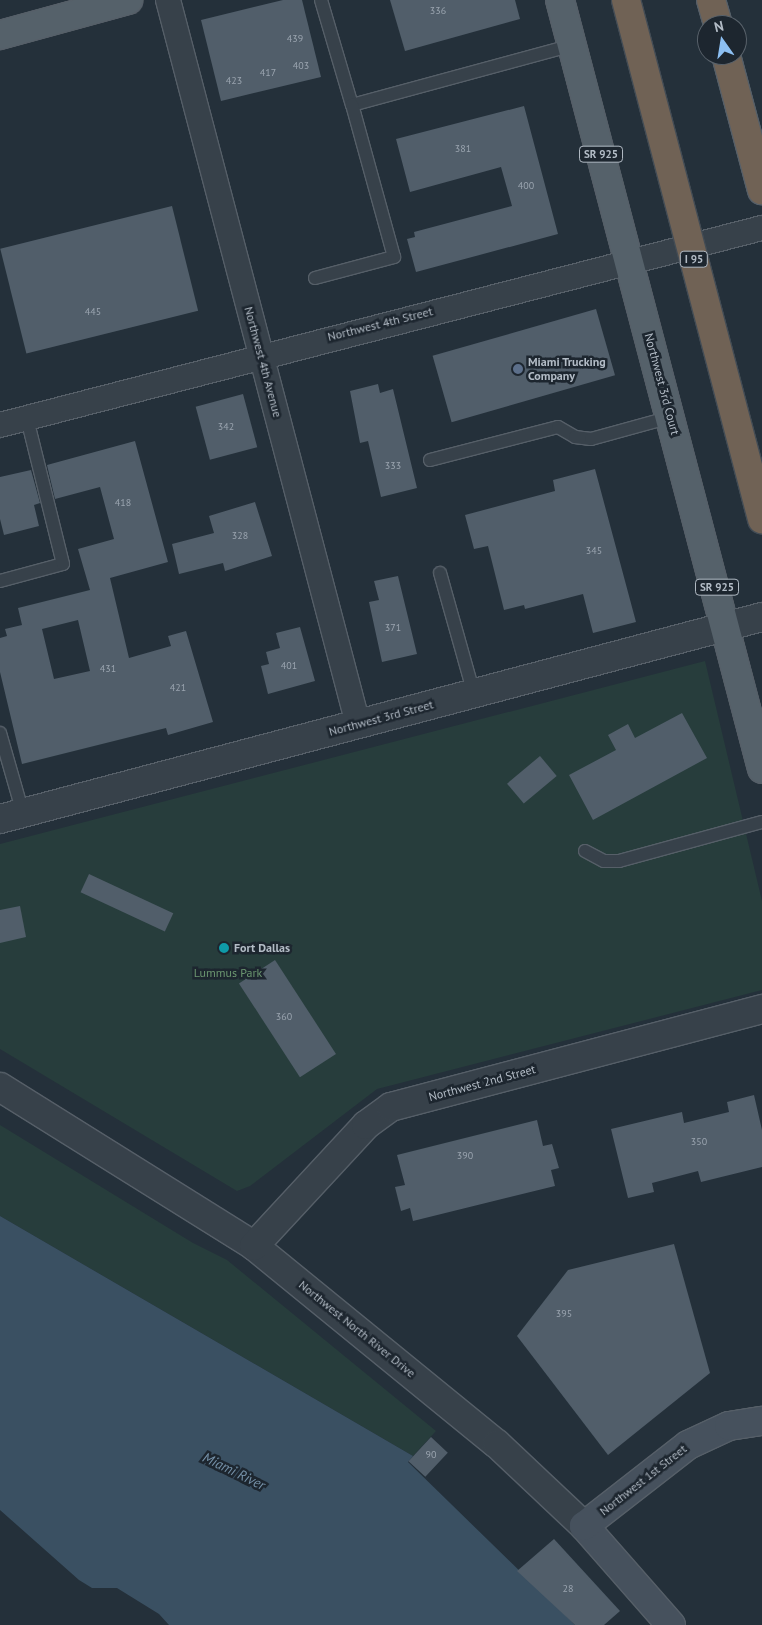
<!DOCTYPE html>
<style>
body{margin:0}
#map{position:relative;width:762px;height:1625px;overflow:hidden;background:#24303a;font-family:"PT Sans",sans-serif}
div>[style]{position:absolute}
.green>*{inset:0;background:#273d3c}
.water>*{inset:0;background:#3a5062}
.building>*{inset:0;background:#515e6a;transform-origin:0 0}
.roads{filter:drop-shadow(1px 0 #565f68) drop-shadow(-1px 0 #565f68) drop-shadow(0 1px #565f68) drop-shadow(0 -1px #565f68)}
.service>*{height:12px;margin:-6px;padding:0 6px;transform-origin:6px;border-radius:6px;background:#37414a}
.minor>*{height:24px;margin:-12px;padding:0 12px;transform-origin:12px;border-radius:12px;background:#37414a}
.tertiary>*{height:28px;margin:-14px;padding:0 14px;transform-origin:14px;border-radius:14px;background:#37414a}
.secondary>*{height:28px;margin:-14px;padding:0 14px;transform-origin:14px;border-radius:14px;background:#46515d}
.primary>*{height:28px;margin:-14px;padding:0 14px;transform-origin:14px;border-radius:14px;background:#55616a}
.motorway>*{height:28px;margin:-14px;padding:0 14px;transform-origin:14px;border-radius:14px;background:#706255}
.bridges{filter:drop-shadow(1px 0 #434c55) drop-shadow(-1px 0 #434c55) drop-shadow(0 1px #434c55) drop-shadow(0 -1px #434c55)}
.motorway-bridge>*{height:28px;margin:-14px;padding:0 14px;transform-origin:14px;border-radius:14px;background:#706255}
.dots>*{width:14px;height:14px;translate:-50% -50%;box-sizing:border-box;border:2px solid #1d262f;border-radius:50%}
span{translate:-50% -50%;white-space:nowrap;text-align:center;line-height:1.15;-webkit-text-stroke:5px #1d262f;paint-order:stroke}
.number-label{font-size:10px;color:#9aa4af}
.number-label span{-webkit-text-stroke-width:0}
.shield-label span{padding:1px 4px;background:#1d262f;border:1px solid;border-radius:4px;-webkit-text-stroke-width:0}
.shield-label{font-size:11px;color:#b3bcc6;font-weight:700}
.street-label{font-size:12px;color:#b3bcc6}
.poi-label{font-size:12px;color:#b3bcc6;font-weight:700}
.left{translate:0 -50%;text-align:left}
.park-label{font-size:12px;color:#6b9670}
.water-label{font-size:14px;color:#7591a8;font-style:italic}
.north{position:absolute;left:697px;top:15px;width:50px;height:50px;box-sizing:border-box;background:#1d262f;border:1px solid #59626b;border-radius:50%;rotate:347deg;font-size:14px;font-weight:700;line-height:20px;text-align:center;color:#b3bcc6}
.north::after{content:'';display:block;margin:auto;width:18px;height:22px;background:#8cbff2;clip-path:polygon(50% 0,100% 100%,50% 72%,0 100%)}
</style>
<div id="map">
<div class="green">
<i style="clip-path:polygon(705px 661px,762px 901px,762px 990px,377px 1089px,250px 1186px,237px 1191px,0 1049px,0 844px)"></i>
<i style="clip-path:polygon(0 1125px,193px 1243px,227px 1260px,436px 1431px,413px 1456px,0 1216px)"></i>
</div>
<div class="water">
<i style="clip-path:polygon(0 1216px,413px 1456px,408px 1462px,575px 1625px,169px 1625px,159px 1614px,117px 1588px,92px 1588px,79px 1580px,0 1510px)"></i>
</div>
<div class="building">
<i style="clip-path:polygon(283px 0,302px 0,321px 77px,221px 101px,201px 20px)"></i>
<i style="clip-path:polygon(390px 0,515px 0,520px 19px,405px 51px)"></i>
<i style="clip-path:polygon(524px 106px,558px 234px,416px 272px,407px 239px,415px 237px,414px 232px,512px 206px,501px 167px,410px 192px,396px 139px)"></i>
<i style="left:172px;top:206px;width:108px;height:177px;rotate:76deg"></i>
<i style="left:596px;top:309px;width:69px;height:170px;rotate:74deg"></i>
<i style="clip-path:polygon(378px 384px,380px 393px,393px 389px,417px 488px,381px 497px,368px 441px,360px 443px,350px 391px)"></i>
<i style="left:243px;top:394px;width:55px;height:49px;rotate:75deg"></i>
<i style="clip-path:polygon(evenodd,135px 441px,168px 562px,110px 578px,129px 658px,171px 646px,168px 636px,186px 631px,213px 722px,168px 735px,166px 728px,22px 764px,0 672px,0 638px,7px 636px,5px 629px,22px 625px,18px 608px,90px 590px,78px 549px,114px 539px,100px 487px,55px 499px,47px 465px,135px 441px,78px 620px,90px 671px,54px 679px,42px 629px,78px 620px)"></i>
<i style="clip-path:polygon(595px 469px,636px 622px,593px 633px,583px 594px,525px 609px,524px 605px,504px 610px,488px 546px,474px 549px,465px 515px,555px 491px,553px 480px)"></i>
<i style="clip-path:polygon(31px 470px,40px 503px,34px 505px,39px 526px,4px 535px,0 519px,0 477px)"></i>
<i style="clip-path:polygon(255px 502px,272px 556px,225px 571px,223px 563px,179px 574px,172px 544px,214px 533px,209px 516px)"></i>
<i style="clip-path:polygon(398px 576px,417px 654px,382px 662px,369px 602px,379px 600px,374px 581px)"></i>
<i style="clip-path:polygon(300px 627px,315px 681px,268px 694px,261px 666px,269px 664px,266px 652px,280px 648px,276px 633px)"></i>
<i style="clip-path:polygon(682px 713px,707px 758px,593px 820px,569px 775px,616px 750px,608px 735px,628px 724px,635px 738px)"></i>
<i style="left:540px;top:756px;width:26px;height:43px;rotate:50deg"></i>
<i style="left:89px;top:874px;width:93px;height:20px;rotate:25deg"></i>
<i style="clip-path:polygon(20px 906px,26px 937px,0 943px,0 910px)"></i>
<i style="left:275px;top:960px;width:112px;height:43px;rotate:57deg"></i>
<i style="clip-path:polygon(754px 1095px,762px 1130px,762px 1167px,701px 1182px,698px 1171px,652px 1183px,654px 1192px,628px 1198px,611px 1129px,682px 1112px,684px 1123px,729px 1112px,727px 1102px)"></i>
<i style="clip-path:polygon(537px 1120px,543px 1146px,552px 1144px,559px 1168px,551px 1170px,555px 1186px,413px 1221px,410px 1208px,401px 1211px,395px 1187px,405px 1185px,397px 1155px)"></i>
<i style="clip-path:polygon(674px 1244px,710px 1373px,608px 1455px,517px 1336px,568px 1270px)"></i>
<i style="left:431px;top:1437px;width:23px;height:33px;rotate:43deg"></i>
<i style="clip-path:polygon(554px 1539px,620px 1611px,604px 1625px,575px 1625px,517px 1571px)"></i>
</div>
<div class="roads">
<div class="service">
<i style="left:321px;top:0;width:109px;rotate:73.6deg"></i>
<i style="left:352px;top:105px;width:229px;rotate:-15.2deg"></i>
<i style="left:315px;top:278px;width:82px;rotate:-14.9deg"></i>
<i style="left:394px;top:257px;width:158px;rotate:-105.4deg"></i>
<i style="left:430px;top:460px;width:132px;rotate:-14.5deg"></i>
<i style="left:558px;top:427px;width:20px;rotate:30deg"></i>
<i style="left:575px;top:437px;width:16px;rotate:7deg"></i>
<i style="left:591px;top:439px;width:83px;rotate:-15.4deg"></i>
<i style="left:440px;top:573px;width:126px;rotate:74.3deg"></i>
<i style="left:0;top:581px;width:65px;rotate:-15.1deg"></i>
<i style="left:63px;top:564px;width:150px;rotate:-103.9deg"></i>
<i style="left:0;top:733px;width:83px;rotate:74deg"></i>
<i style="left:585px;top:851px;width:21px;rotate:28deg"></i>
<i style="left:604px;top:861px;width:15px"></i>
<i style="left:619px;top:861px;width:148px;rotate:-15.3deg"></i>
</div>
<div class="minor">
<i style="left:168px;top:0;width:749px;rotate:75.3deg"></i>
<i style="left:0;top:425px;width:787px;rotate:-14.5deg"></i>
</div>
<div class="tertiary">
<i style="left:0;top:819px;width:788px;rotate:-14.85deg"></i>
<i style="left:0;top:1087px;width:300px;rotate:32deg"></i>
<i style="left:254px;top:1246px;width:313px;rotate:39.2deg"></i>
<i style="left:497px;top:1444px;width:120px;rotate:43.3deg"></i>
<i style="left:254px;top:1246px;width:165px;rotate:-47.2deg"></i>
<i style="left:366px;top:1125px;width:31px;rotate:-36deg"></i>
<i style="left:391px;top:1107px;width:384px;rotate:-14.8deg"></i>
</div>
<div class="secondary">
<i style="left:671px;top:1625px;width:132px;rotate:-131.3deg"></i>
<i style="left:584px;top:1526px;width:132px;rotate:-37.9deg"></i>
<i style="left:688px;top:1445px;width:45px;rotate:-24.9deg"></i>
<i style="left:729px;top:1426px;width:33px;rotate:-9deg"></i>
</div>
<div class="primary">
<i style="left:560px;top:0;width:795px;rotate:75.28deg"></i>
<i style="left:0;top:35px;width:133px;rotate:-15.3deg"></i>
</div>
<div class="motorway">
<i style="left:711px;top:0;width:26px;rotate:74deg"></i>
<i style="left:726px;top:55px;width:140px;rotate:75.1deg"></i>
</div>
</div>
<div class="bridges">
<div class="motorway-bridge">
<i style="left:626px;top:0;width:537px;rotate:75.32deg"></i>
</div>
</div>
<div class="dots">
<i style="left:518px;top:369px;background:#5c6f8a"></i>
<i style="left:224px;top:948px;background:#0f9aa8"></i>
</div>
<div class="number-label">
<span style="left:438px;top:11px">336</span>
<span style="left:295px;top:39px">439</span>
<span style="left:301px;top:66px">403</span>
<span style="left:268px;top:73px">417</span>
<span style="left:234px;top:81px">423</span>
<span style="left:463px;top:149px">381</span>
<span style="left:526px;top:186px">400</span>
<span style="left:93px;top:312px">445</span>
<span style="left:226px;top:427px">342</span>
<span style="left:393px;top:466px">333</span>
<span style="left:123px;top:503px">418</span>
<span style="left:240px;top:536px">328</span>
<span style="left:594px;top:551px">345</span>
<span style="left:393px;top:628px">371</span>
<span style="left:289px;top:666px">401</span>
<span style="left:108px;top:669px">431</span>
<span style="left:178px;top:688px">421</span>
<span style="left:284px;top:1017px">360</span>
<span style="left:699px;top:1142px">350</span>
<span style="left:465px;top:1156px">390</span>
<span style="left:564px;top:1314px">395</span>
<span style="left:431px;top:1455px">90</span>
<span style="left:568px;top:1589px">28</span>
</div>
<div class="shield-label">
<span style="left:601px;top:154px">SR 925</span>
<span style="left:694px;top:259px">I 95</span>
<span style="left:717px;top:587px">SR 925</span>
</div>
<div class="street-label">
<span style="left:380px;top:324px;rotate:-14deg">Northwest 4th Street</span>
<span style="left:263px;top:362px;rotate:75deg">Northwest 4th Avenue</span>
<span style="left:662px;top:384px;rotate:75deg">Northwest 3rd Court</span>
<span style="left:381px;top:718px;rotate:-15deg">Northwest 3rd Street</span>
<span style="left:482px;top:1083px;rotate:-15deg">Northwest 2nd Street</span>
<span style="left:357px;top:1329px;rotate:39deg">Northwest North River Drive</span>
<span style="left:643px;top:1480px;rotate:-38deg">Northwest 1st Street</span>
</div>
<div class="poi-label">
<span class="left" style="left:528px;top:369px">Miami Trucking<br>Company</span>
<span class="left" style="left:234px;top:948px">Fort Dallas</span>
</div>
<div class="park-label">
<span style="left:228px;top:973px">Lummus Park</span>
</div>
<div class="water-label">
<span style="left:234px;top:1471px;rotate:26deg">Miami River</span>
</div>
<div class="north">N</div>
</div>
